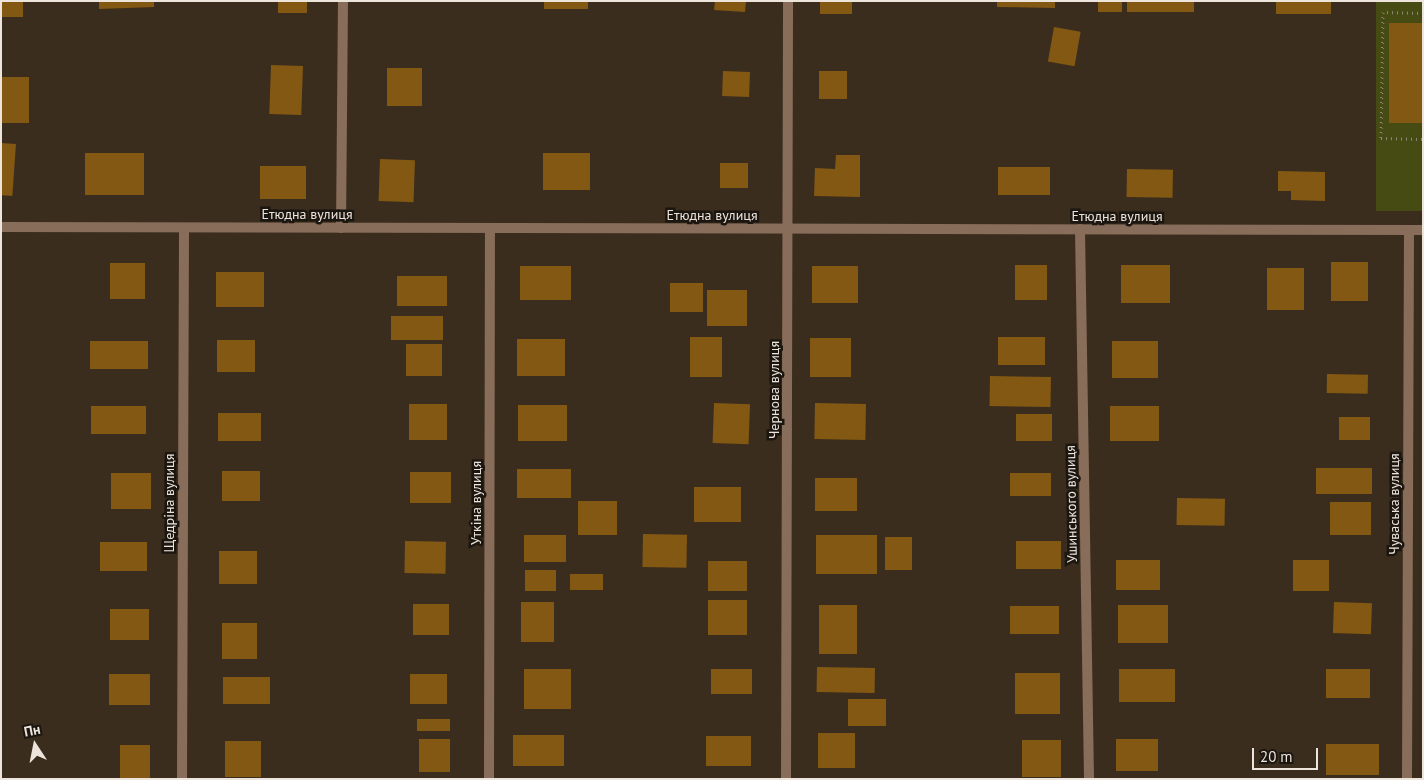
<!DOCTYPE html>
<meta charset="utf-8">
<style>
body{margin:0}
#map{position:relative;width:1424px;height:780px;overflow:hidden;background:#3a2d1e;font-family:"PT Sans",sans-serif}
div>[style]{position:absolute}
.green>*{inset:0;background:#464a13;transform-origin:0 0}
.building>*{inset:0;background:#835813;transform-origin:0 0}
.path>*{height:3px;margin-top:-1.5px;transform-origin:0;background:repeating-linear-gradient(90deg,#908579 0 1px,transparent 0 5px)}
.service>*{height:10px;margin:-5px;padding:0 5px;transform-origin:5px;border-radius:5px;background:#886d5a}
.minor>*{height:10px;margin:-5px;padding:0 5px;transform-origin:5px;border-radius:5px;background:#886d5a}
span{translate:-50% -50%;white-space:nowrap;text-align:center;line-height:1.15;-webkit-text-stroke:5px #1c1610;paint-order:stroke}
.street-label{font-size:14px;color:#ede4db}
.frame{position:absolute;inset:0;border:2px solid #ede4db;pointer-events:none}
.north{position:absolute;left:10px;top:720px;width:50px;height:50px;-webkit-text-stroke:4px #1c1610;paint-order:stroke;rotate:349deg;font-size:14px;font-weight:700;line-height:20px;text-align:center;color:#ede4db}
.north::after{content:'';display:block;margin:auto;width:18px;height:22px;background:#ede4db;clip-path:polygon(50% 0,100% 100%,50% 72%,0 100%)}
.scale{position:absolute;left:1252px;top:748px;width:66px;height:22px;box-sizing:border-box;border:2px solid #ede4db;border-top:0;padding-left:6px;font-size:15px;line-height:18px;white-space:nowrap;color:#ede4db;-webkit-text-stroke:4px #1c1610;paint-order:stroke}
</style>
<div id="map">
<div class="green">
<i style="left:1376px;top:1px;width:47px;height:210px"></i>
</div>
<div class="building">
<i style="left:1px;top:1px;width:22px;height:16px"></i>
<i style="clip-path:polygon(99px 1px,154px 1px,154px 7px,99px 9px)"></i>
<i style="left:278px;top:1px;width:29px;height:12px"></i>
<i style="left:544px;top:1px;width:44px;height:8px"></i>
<i style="clip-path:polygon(715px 1px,746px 1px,745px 12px,714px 10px)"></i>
<i style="left:820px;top:1px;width:32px;height:13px"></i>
<i style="clip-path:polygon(997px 1px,1055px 1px,1055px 8px,997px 7px)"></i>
<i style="left:1098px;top:1px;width:24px;height:11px"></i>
<i style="left:1127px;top:1px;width:67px;height:11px"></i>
<i style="left:1276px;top:1px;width:55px;height:13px"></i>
<i style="left:1389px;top:23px;width:34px;height:100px"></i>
<i style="left:1054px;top:27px;width:27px;height:35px;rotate:10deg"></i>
<i style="left:271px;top:65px;width:32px;height:49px;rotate:2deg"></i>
<i style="left:387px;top:68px;width:35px;height:38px"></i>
<i style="left:723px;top:71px;width:27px;height:25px;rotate:2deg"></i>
<i style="left:819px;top:71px;width:28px;height:28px"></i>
<i style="left:1px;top:77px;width:28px;height:46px"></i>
<i style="left:1px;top:143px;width:15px;height:52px;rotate:4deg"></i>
<i style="left:85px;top:153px;width:59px;height:42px"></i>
<i style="left:543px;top:153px;width:47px;height:37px"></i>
<i style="clip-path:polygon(836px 155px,860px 155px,860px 197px,814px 196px,815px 168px,835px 169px)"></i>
<i style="left:380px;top:159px;width:35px;height:42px;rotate:2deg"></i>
<i style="left:720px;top:163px;width:28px;height:25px"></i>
<i style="left:260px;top:166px;width:46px;height:33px"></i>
<i style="left:998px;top:167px;width:52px;height:28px"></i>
<i style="left:1127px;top:169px;width:46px;height:28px;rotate:1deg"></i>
<i style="clip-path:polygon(1278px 171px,1325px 172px,1325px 201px,1291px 200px,1291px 191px,1278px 191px)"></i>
<i style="left:1331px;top:262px;width:37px;height:39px"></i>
<i style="left:110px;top:263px;width:35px;height:36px"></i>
<i style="left:1015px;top:265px;width:32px;height:35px"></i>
<i style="left:1121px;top:265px;width:49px;height:38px"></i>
<i style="left:520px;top:266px;width:51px;height:34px"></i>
<i style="left:812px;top:266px;width:46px;height:37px"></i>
<i style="left:1304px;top:268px;width:42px;height:37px;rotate:90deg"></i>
<i style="left:216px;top:272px;width:48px;height:35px"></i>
<i style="left:397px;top:276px;width:50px;height:30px"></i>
<i style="left:670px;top:283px;width:33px;height:29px"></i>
<i style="left:707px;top:290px;width:40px;height:36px"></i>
<i style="left:391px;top:316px;width:52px;height:24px"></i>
<i style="left:690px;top:337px;width:32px;height:40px"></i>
<i style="left:998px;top:337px;width:47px;height:28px"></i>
<i style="left:810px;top:338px;width:41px;height:39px"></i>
<i style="left:517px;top:339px;width:48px;height:37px"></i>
<i style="left:217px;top:340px;width:38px;height:32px"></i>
<i style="left:148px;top:341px;width:28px;height:58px;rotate:90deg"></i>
<i style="left:1112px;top:341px;width:46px;height:37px"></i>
<i style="left:406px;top:344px;width:36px;height:32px"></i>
<i style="left:1327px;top:374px;width:41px;height:19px;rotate:1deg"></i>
<i style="left:990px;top:376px;width:61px;height:30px;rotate:1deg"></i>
<i style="left:714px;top:403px;width:36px;height:40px;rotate:2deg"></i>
<i style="left:815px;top:403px;width:51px;height:36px;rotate:1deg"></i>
<i style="left:409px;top:404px;width:38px;height:36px"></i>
<i style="left:518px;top:405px;width:49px;height:36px"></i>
<i style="left:91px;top:406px;width:55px;height:28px"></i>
<i style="left:1110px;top:406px;width:49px;height:35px"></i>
<i style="left:218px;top:413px;width:43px;height:28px"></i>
<i style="left:1016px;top:414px;width:36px;height:27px"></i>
<i style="left:1339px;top:417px;width:31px;height:23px"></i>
<i style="left:1316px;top:468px;width:56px;height:26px"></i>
<i style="left:517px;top:469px;width:54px;height:29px"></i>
<i style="left:222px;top:471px;width:38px;height:30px"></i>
<i style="left:410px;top:472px;width:41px;height:31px"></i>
<i style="left:111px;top:473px;width:40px;height:36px"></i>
<i style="left:1010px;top:473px;width:41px;height:23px"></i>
<i style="left:815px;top:478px;width:42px;height:33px"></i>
<i style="left:694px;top:487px;width:47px;height:35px"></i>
<i style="left:1177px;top:498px;width:48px;height:27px;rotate:1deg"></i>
<i style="left:578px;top:501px;width:39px;height:34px"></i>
<i style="left:1330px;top:502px;width:41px;height:33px"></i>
<i style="left:643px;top:534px;width:44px;height:33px;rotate:1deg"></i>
<i style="left:524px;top:535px;width:42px;height:27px"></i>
<i style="left:816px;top:535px;width:61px;height:39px"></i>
<i style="left:885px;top:537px;width:27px;height:33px"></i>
<i style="left:405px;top:541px;width:41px;height:32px;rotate:1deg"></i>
<i style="left:1016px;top:541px;width:45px;height:28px"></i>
<i style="left:100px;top:542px;width:47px;height:29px"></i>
<i style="left:219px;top:551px;width:38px;height:33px"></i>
<i style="left:1116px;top:560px;width:44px;height:30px"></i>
<i style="left:1293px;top:560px;width:36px;height:31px"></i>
<i style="left:708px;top:561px;width:39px;height:30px"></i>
<i style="left:525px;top:570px;width:31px;height:21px"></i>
<i style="left:570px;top:574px;width:33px;height:16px"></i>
<i style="left:708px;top:600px;width:39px;height:35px"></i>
<i style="left:521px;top:602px;width:33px;height:40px"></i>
<i style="left:1334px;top:602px;width:38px;height:31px;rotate:2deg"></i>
<i style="left:413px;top:604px;width:36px;height:31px"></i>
<i style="left:819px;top:605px;width:38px;height:49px"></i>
<i style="left:1118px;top:605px;width:50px;height:38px"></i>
<i style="left:1010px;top:606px;width:49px;height:28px"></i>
<i style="left:110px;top:609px;width:39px;height:31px"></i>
<i style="left:222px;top:623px;width:35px;height:36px"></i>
<i style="left:817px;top:667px;width:58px;height:25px;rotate:1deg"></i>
<i style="left:524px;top:669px;width:47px;height:40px"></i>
<i style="left:711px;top:669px;width:41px;height:25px"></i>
<i style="left:1119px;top:669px;width:56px;height:33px"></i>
<i style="left:1326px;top:669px;width:44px;height:29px"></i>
<i style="left:1015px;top:673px;width:45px;height:41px"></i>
<i style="left:109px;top:674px;width:41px;height:31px"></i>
<i style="left:410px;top:674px;width:37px;height:30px"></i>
<i style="left:223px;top:677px;width:47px;height:27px"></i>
<i style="left:848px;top:699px;width:38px;height:27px"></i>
<i style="left:417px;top:719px;width:33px;height:12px"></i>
<i style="left:818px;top:733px;width:37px;height:35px"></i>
<i style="left:513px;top:735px;width:51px;height:31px"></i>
<i style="left:706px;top:736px;width:45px;height:30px"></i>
<i style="left:419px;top:739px;width:31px;height:33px"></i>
<i style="left:1116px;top:739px;width:42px;height:32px"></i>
<i style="left:1022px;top:740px;width:39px;height:37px"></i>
<i style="left:225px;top:741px;width:36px;height:36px"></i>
<i style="left:1326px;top:744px;width:53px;height:31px"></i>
<i style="left:120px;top:745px;width:30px;height:34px"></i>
</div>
<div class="path">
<i style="left:1423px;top:13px;width:40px;rotate:-178.6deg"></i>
<i style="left:1383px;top:12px;width:126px;rotate:90.9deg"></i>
<i style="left:1381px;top:138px;width:42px;rotate:1.4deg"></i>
</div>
<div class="service">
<i style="left:341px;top:228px;width:227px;rotate:-89.5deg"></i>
</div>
<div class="minor">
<i style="left:1px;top:227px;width:1422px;rotate:0.12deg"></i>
<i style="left:1080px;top:229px;width:550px;rotate:89.06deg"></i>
<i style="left:182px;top:779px;width:551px;rotate:-89.79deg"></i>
<i style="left:489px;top:779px;width:551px;rotate:-89.9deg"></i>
<i style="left:786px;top:779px;width:778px;rotate:-89.85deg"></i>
<i style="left:1407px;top:779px;width:549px;rotate:-89.79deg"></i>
</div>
<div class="street-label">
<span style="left:307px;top:214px">Етюдна вулиця</span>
<span style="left:712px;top:215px">Етюдна вулиця</span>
<span style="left:1117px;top:216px">Етюдна вулиця</span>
<span style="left:774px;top:390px;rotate:-90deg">Чернова вулиця</span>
<span style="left:169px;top:503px;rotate:-90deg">Щедріна вулиця</span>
<span style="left:476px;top:503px;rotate:-90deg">Уткіна вулиця</span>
<span style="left:1071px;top:504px;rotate:-91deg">Ушинського вулиця</span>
<span style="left:1394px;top:504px;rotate:-90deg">Чуваська вулиця</span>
</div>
<div class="frame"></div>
<div class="north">Пн</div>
<div class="scale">20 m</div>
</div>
